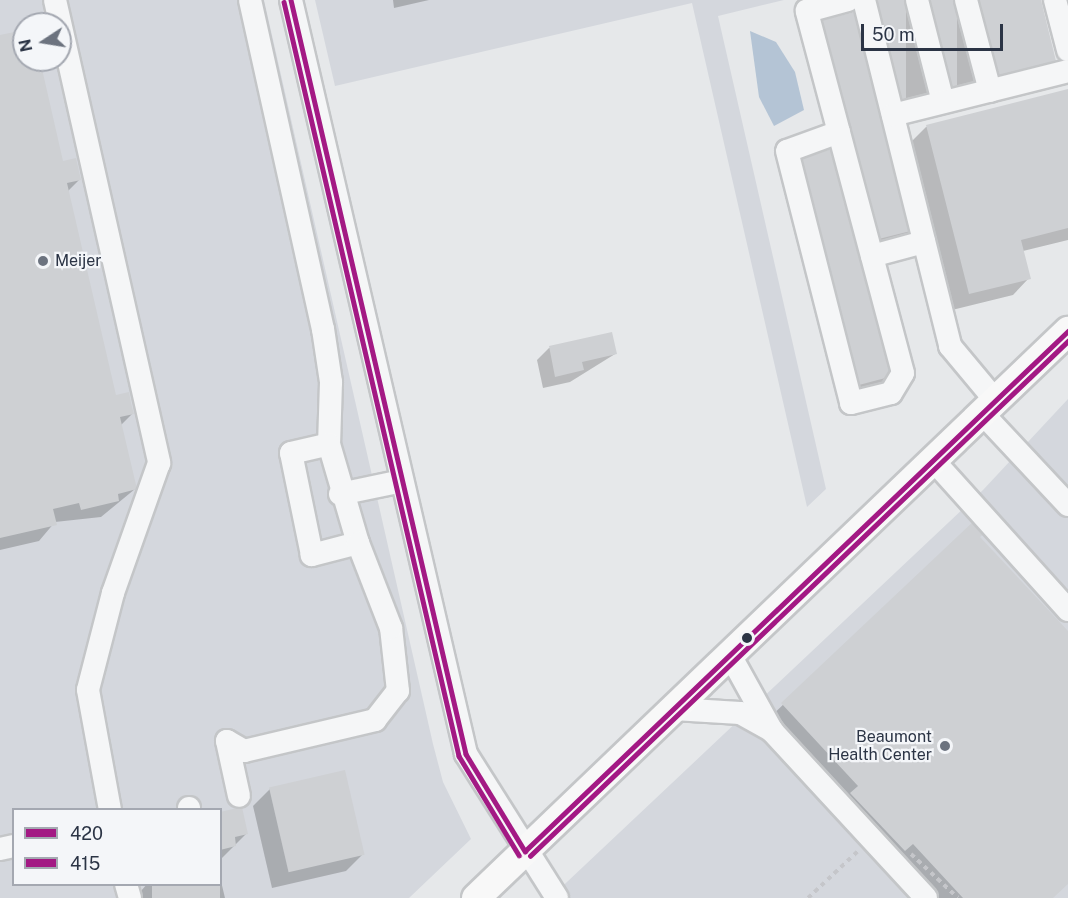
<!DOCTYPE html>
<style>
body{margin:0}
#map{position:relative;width:1068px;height:898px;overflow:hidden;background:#e6e8ea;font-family:"Public Sans",sans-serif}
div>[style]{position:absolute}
.built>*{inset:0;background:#d4d7dd}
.water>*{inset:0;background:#b4c4d5}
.shadow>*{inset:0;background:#0003}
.building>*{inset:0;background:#ced0d3;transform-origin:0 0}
.path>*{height:4px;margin-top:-2px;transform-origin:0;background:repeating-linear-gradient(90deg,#c5c6ca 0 4.5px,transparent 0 9px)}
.roads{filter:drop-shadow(2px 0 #c4c6c8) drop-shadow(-2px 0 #c4c6c8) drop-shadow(0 2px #c4c6c8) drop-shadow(0 -2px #c4c6c8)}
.minor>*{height:22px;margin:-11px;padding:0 11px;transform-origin:11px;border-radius:11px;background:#f5f6f7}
.major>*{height:28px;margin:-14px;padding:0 14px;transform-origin:14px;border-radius:14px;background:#f8f8f8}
.bus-1>*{height:4.5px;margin:-2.25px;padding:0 2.25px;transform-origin:2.25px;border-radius:2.25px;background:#a31984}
.bus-2>*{height:4.5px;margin:-2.25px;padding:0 2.25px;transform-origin:2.25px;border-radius:2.25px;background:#a31984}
.dots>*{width:16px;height:16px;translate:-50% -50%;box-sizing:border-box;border:3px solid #f4f6f9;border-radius:50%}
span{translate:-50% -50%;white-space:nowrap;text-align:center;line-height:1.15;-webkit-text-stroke:4.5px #f4f6f9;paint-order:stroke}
.poi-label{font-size:16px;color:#2b3445}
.left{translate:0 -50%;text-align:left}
.right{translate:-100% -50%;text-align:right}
.legend{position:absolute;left:12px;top:808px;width:210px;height:78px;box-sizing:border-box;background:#f4f6f9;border:2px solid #a4a8b1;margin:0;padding:8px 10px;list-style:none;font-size:18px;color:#2b3445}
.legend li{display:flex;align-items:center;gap:12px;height:30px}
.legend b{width:30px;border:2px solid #a4a8b1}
.north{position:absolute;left:12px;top:12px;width:60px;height:60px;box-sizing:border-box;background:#f4f6f9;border:2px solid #a4a8b1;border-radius:50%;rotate:258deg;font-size:16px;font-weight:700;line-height:24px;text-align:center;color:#2b3445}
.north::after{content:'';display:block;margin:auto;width:21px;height:27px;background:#6c737f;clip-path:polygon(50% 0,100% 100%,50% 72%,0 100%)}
.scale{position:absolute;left:861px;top:24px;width:142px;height:27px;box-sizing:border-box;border:3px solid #2b3445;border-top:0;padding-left:8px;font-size:18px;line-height:21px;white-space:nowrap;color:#2b3445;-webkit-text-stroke:4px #f4f6f9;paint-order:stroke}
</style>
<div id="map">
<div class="built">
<i style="clip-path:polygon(evenodd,0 0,264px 0,433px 744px,443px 782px,471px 839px,409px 898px,0 898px,0 0,24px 24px,60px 24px,60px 60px,24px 60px,24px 24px,0 0,14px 810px,220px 810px,220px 884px,14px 884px,14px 810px)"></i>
<i style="clip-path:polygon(315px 0,784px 0,718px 16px,826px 489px,807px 507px,692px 3px,335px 86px)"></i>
<i style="clip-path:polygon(1068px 399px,1068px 898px,550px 898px,983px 490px)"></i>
</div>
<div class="water">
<i style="clip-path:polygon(750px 31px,776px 42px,795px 72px,804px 110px,774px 126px,759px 97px)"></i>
</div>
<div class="shadow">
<i style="clip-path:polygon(393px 0,429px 0,394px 8px)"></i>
<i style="clip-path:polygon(857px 0,1039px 0,1055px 60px,1038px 77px,977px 80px,960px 97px,930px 90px,911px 109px,887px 115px)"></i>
<i style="clip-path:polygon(24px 31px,24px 60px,38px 60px,62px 163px,79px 180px,68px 191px,114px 396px,132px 414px,121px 425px,135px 489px,101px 517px,55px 522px,39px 541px,0 550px,0 36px)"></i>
<i style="clip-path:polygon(1068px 91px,1068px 240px,1023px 251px,1029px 278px,1013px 295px,952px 310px,910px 143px,926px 127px)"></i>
<i style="clip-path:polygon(833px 150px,910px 231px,893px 248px,858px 257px,889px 375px,872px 392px,839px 401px,781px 176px,798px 159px)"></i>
<i style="clip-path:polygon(549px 348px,615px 354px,570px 382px,543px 388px,537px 360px)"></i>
<i style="clip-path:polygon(976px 521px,978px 538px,1068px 634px,1068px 882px,1052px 898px,931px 898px,766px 721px)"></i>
<i style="clip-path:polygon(270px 789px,363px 854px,346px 871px,272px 888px,253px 806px)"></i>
<i style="clip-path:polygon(220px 814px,246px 834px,220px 860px)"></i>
<i style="clip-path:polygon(220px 877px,225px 898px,135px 898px,147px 884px,220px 884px)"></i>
</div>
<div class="building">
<i style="left:877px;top:0;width:29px;height:102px"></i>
<i style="left:927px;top:0;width:30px;height:91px"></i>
<i style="clip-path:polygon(977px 0,1041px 0,1056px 61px,997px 76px)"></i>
<i style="left:855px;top:12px;width:226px;height:36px;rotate:76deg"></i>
<i style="clip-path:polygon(24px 30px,24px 60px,40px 60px,63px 161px,76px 158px,81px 180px,67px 183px,116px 395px,129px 392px,131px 403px,134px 414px,120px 417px,137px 489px,118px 494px,119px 501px,81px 510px,79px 503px,53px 509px,57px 525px,0 538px,0 35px)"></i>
<i style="clip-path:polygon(1068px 89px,1068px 228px,1021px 240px,1031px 279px,969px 294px,926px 125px)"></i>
<i style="left:832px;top:149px;width:235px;height:36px;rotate:75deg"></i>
<i style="clip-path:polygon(612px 332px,617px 354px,582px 362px,584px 370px,555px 377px,549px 346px)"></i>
<i style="clip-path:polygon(976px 519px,987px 531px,980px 537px,1068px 631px,1068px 884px,1053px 898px,963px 898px,913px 844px,905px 851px,850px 793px,858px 786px,781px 703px)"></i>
<i style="left:345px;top:770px;width:87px;height:78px;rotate:77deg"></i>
<i style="clip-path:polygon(242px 807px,248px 834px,235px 837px,236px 846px,220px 850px,220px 812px)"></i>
<i style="left:152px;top:884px;width:68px;height:14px"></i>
</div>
<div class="path">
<i style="left:911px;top:854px;width:64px;rotate:43.1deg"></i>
<i style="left:808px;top:898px;width:69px;rotate:-43.2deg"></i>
</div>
<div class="roads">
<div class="minor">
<i style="left:55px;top:0;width:475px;rotate:77.3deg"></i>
<i style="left:159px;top:463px;width:138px;rotate:109.5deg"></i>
<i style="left:113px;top:593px;width:100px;rotate:104.5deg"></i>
<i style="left:88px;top:690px;width:122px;rotate:79.6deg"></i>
<i style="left:250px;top:0;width:337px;rotate:77.5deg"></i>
<i style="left:323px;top:329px;width:54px;rotate:81.4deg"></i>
<i style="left:331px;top:382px;width:62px;rotate:91.8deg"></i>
<i style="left:329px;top:444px;width:103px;rotate:73.7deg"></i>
<i style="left:358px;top:543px;width:48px;rotate:165.4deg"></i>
<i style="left:312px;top:555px;width:104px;rotate:-101.6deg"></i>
<i style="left:291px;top:453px;width:39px;rotate:-13deg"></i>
<i style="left:291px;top:0;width:774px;rotate:76.93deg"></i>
<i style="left:466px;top:754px;width:170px;rotate:57.7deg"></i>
<i style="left:864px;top:0;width:357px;rotate:76deg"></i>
<i style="left:950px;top:346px;width:70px;rotate:50.2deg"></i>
<i style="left:917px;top:0;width:105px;rotate:75.7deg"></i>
<i style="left:966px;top:0;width:94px;rotate:75.2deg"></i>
<i style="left:1055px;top:0;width:52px;rotate:75.4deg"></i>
<i style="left:893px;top:115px;width:180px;rotate:-14.1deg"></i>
<i style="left:839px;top:132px;width:55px;rotate:159.9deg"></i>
<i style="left:787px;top:151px;width:260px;rotate:75.7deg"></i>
<i style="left:851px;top:403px;width:41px;rotate:-14deg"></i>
<i style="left:891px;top:393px;width:23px;rotate:-59deg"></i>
<i style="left:903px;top:373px;width:375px;rotate:-104.9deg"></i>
<i style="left:807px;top:11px;width:42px;rotate:-15deg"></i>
<i style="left:872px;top:256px;width:54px;rotate:-15.1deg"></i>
<i style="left:982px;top:413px;width:126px;rotate:46.9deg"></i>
<i style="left:933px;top:460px;width:202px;rotate:48deg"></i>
<i style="left:340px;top:494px;width:63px;rotate:-11.8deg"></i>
<i style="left:730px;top:655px;width:87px;rotate:61.1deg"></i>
<i style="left:772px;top:731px;width:227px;rotate:47.3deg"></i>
<i style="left:674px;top:709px;width:66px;rotate:3.5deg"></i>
<i style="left:740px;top:713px;width:37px;rotate:29deg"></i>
<i style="left:227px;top:741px;width:20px;rotate:30deg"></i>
<i style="left:244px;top:751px;width:135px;rotate:-13.3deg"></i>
<i style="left:375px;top:720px;width:37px;rotate:-52deg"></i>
<i style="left:398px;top:691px;width:63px;rotate:-96.3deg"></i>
<i style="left:391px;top:628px;width:91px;rotate:-111.2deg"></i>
<i style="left:227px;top:741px;width:56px;rotate:77.7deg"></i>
<i style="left:189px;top:808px;width:2px;rotate:90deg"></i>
<i style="left:0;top:849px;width:14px;rotate:-12deg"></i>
<i style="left:126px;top:884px;width:15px;rotate:74deg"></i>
</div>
<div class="major">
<i style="left:476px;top:898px;width:820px;rotate:-43.76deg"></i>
</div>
</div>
<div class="bus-1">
<i style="left:291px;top:0;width:774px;rotate:76.93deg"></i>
<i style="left:466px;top:754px;width:114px;rotate:58.7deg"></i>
<i style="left:525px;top:851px;width:752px;rotate:-43.76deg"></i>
</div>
<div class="bus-2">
<i style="left:284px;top:2px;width:774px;rotate:76.93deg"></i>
<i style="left:459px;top:756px;width:116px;rotate:58.8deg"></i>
<i style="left:530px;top:856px;width:745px;rotate:-43.75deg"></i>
</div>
<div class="dots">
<i style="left:43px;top:261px;background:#6c737f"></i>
<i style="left:747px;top:638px;background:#2b3445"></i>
<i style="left:945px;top:746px;background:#6c737f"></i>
</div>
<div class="poi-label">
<span class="left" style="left:55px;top:261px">Meijer</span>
<span class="right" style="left:932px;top:746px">Beaumont<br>Health Center</span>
</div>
<ul class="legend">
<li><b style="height:8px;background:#a31984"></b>420</li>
<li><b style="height:8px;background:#a31984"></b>415</li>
</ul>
<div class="north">N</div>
<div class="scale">50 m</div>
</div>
